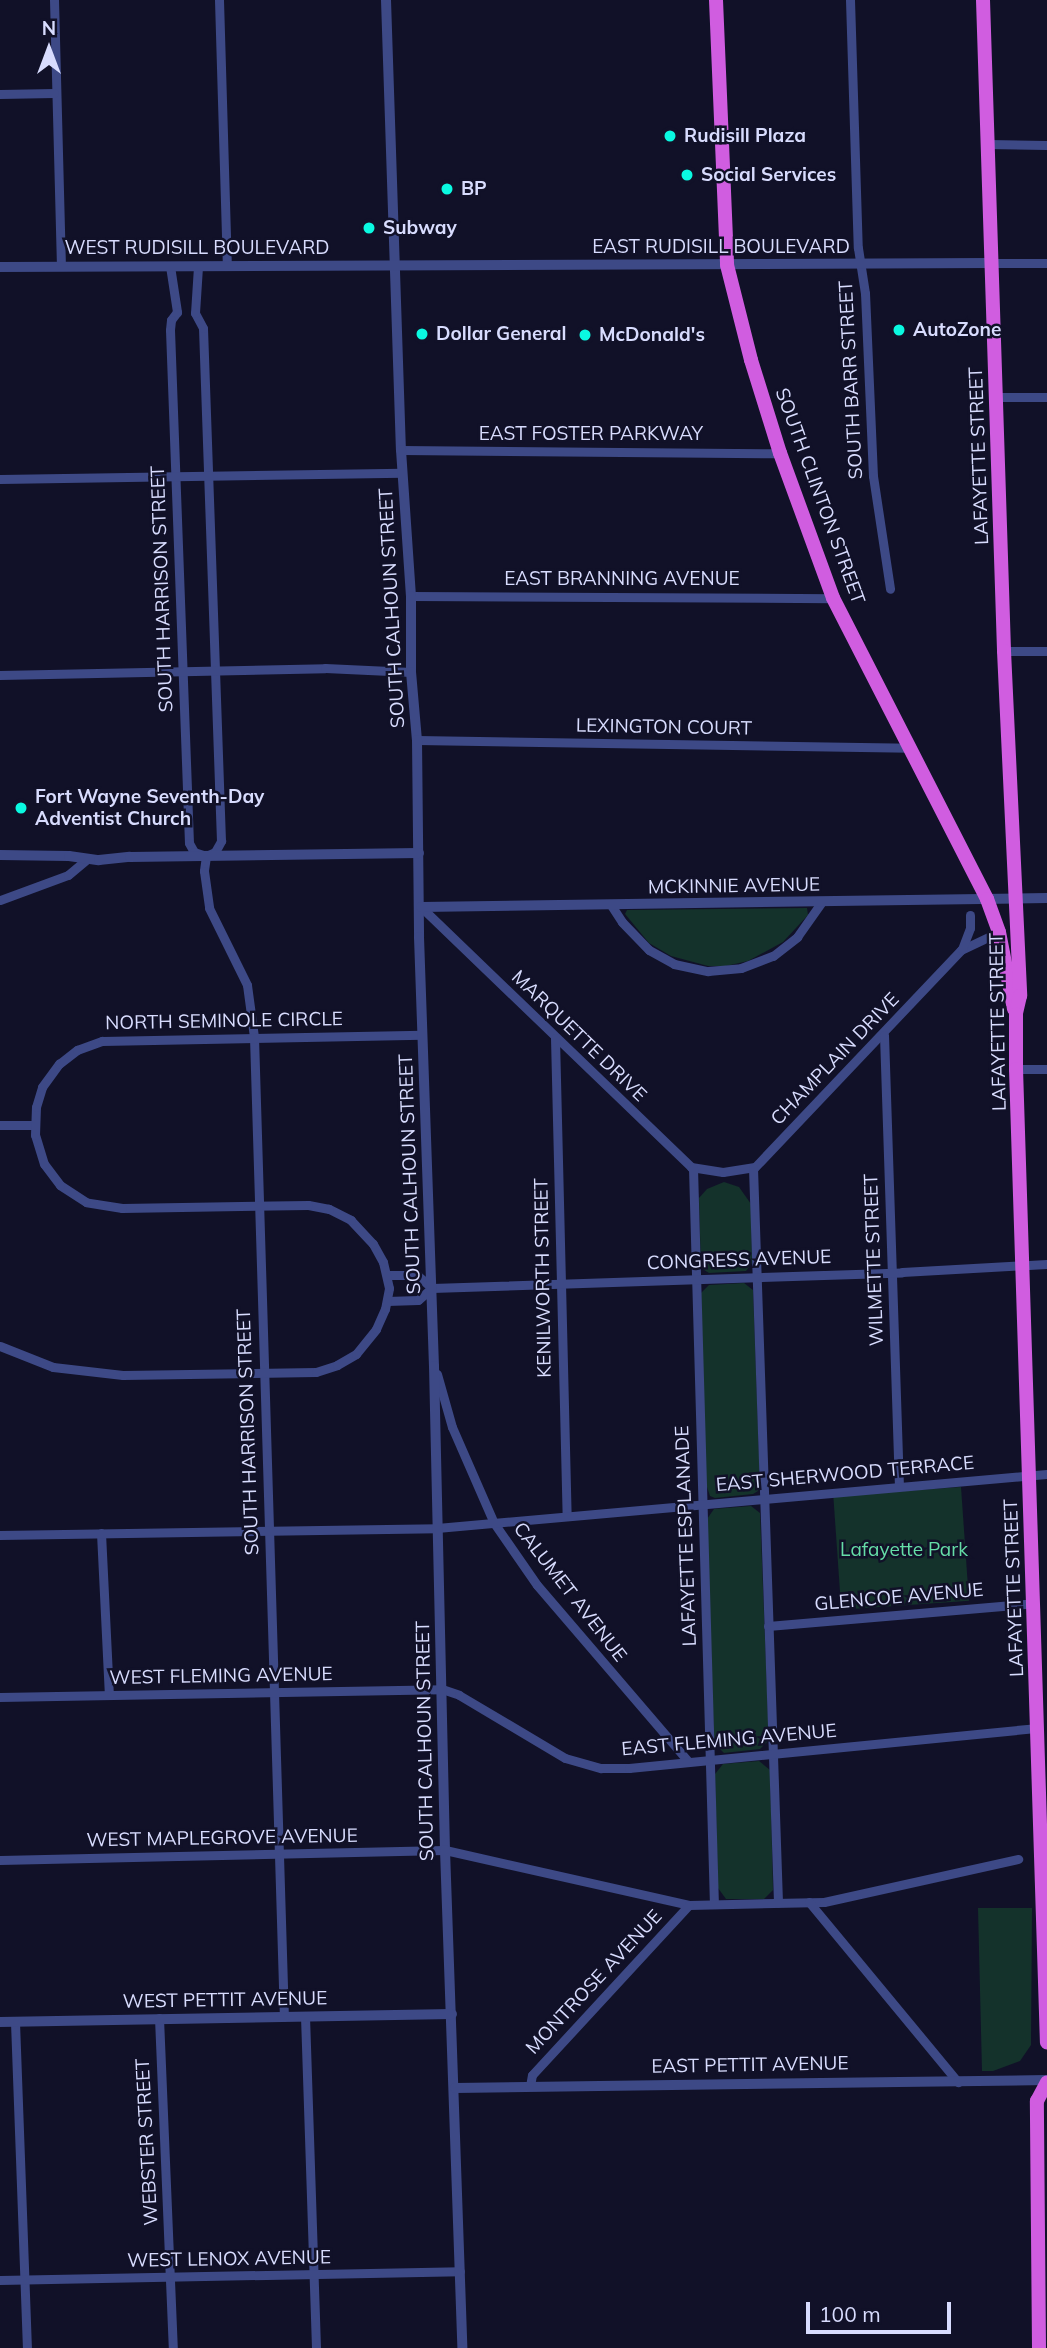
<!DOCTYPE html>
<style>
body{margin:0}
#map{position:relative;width:1047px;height:2348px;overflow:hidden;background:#111128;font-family:Mulish,sans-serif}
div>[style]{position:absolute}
.green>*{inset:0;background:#14322b;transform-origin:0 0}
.minor>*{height:9px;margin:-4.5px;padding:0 4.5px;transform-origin:4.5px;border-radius:4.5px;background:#3d4986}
.tertiary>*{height:10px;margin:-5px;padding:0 5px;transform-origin:5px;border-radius:5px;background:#3d4986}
.trunk>*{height:14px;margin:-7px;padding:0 7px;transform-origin:7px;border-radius:7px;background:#d05de0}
.dots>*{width:19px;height:19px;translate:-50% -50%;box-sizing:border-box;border:4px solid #111128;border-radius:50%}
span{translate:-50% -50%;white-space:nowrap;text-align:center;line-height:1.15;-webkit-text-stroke:5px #111128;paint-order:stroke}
.poi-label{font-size:19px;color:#d8dcfe;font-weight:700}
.left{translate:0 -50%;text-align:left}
.street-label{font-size:19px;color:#d8dcfe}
.park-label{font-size:19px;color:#65dda7}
.north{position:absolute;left:14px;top:14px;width:70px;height:70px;-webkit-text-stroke:5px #111128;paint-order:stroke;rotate:0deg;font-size:19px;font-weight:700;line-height:28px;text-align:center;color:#d8dcfe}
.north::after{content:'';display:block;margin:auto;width:24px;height:32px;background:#d8dcfe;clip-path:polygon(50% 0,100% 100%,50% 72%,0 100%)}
.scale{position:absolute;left:806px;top:2302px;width:145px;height:32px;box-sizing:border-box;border:4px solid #d8dcfe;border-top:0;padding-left:9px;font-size:21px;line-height:24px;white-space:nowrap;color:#d8dcfe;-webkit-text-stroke:5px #111128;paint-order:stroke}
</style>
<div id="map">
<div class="green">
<i style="clip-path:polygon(807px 908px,808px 915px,783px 942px,748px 961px,726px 966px,708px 966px,671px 956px,649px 943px,625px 914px,627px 910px)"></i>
<i style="clip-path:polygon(724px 1182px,739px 1187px,751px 1204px,752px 1263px,746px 1271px,709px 1273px,701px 1268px,699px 1198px,707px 1189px)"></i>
<i style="clip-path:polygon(744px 1283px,753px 1290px,760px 1483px,758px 1491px,753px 1494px,715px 1498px,710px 1496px,706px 1484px,701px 1293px,709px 1285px)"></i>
<i style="left:961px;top:1487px;width:114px;height:128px;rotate:86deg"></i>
<i style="clip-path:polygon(751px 1506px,760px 1513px,769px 1740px,760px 1749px,724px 1753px,714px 1743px,707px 1519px,714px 1509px)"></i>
<i style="clip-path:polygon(759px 1761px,770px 1770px,773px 1890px,764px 1899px,726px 1899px,718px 1888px,715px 1774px,723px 1764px)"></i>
<i style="clip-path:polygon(978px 1908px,1032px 1908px,1031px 2045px,1020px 2061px,993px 2071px,982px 2071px)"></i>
</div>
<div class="minor">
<i style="left:54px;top:0;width:266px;rotate:88.5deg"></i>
<i style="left:219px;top:0;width:265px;rotate:88.3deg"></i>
<i style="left:850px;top:0;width:248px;rotate:88.2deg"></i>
<i style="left:858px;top:248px;width:46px;rotate:81.2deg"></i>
<i style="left:865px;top:293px;width:183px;rotate:87.5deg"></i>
<i style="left:873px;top:476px;width:114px;rotate:81.4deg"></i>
<i style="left:0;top:94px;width:54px;rotate:-1.1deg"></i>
<i style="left:987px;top:144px;width:60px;rotate:1deg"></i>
<i style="left:991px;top:263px;width:56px"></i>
<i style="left:170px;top:266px;width:47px;rotate:81.3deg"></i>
<i style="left:177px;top:312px;width:10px;rotate:127deg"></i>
<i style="left:171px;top:320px;width:10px;rotate:96deg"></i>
<i style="left:170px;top:330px;width:513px;rotate:87.88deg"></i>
<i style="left:189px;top:843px;width:10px;rotate:61deg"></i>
<i style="left:194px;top:852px;width:13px;rotate:18deg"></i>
<i style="left:206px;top:856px;width:10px;rotate:-24deg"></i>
<i style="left:215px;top:852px;width:13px;rotate:-61deg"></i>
<i style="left:221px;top:841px;width:513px;rotate:-92.01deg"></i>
<i style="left:203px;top:328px;width:17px;rotate:-118deg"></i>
<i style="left:195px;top:313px;width:47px;rotate:-86.3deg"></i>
<i style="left:996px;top:397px;width:51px"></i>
<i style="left:401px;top:450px;width:379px;rotate:0.5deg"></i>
<i style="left:0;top:479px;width:402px;rotate:-0.9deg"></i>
<i style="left:411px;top:596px;width:422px;rotate:0.3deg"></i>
<i style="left:1004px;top:651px;width:43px"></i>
<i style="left:0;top:675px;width:325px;rotate:-1.2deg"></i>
<i style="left:325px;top:668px;width:86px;rotate:2.7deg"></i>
<i style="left:417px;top:740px;width:493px;rotate:0.9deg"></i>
<i style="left:206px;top:856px;width:15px;rotate:98deg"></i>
<i style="left:204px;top:871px;width:37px;rotate:82deg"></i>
<i style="left:209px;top:908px;width:86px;rotate:63.7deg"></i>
<i style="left:247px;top:985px;width:52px;rotate:82.3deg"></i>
<i style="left:254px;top:1037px;width:980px;rotate:88.25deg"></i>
<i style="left:0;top:900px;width:72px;rotate:-20.2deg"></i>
<i style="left:68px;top:875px;width:23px;rotate:-40deg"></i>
<i style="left:611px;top:905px;width:20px;rotate:57deg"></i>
<i style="left:622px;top:922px;width:39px;rotate:46deg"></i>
<i style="left:649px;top:950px;width:29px;rotate:29deg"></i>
<i style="left:674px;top:964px;width:35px;rotate:12deg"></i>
<i style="left:708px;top:971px;width:33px;rotate:-5deg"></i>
<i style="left:741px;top:968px;width:34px;rotate:-21deg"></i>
<i style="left:773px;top:956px;width:31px;rotate:-38deg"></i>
<i style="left:797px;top:937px;width:42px;rotate:-54.8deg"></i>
<i style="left:421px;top:907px;width:375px;rotate:43.9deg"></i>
<i style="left:691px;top:1167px;width:32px;rotate:9deg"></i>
<i style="left:723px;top:1172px;width:32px;rotate:-9deg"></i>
<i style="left:755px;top:1167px;width:299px;rotate:-46.5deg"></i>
<i style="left:961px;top:950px;width:42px;rotate:-25.3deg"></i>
<i style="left:962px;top:949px;width:22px;rotate:-69deg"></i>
<i style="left:970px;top:928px;width:13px;rotate:-90deg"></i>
<i style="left:884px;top:1035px;width:450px;rotate:88.1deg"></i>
<i style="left:555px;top:1038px;width:478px;rotate:88.6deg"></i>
<i style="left:1016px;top:1069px;width:31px"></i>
<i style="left:0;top:1125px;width:34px"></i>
<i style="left:693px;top:1168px;width:736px;rotate:88.37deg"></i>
<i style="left:753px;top:1168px;width:735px;rotate:88.05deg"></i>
<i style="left:387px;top:1275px;width:30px"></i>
<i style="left:417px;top:1275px;width:20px;rotate:41deg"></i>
<i style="left:432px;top:1288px;width:470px;rotate:-1.9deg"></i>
<i style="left:902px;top:1272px;width:145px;rotate:-3.2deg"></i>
<i style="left:387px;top:1301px;width:31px;rotate:-2deg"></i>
<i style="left:418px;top:1300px;width:18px;rotate:-41deg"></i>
<i style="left:0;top:1346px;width:57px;rotate:21.6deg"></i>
<i style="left:53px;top:1367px;width:70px;rotate:6.5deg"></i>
<i style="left:123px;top:1375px;width:193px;rotate:-0.9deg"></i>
<i style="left:316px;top:1372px;width:22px;rotate:-18deg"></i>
<i style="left:337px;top:1365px;width:22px;rotate:-30deg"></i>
<i style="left:356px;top:1354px;width:32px;rotate:-51deg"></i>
<i style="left:376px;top:1329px;width:22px;rotate:-66deg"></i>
<i style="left:385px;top:1309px;width:21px;rotate:-79deg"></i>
<i style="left:389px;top:1288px;width:27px;rotate:-103deg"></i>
<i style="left:383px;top:1262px;width:21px;rotate:-119deg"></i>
<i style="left:373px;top:1244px;width:33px;rotate:-133deg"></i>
<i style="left:351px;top:1220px;width:25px;rotate:-153deg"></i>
<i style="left:329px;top:1209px;width:21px;rotate:-169deg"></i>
<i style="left:308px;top:1205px;width:186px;rotate:179.1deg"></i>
<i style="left:122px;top:1208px;width:36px;rotate:-171deg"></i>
<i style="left:86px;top:1202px;width:31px;rotate:-147deg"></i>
<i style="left:60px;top:1185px;width:26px;rotate:-127deg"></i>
<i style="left:44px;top:1164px;width:30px;rotate:-107deg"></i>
<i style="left:35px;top:1135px;width:28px;rotate:-88deg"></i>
<i style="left:36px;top:1107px;width:21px;rotate:-73deg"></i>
<i style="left:42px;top:1087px;width:29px;rotate:-54deg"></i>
<i style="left:59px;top:1064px;width:23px;rotate:-38deg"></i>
<i style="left:77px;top:1050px;width:27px;rotate:-20deg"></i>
<i style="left:102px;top:1041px;width:320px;rotate:-1.1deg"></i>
<i style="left:437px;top:1374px;width:55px;rotate:74.2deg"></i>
<i style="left:452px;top:1427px;width:105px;rotate:66.4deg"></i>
<i style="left:494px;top:1523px;width:75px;rotate:55.3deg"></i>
<i style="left:537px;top:1585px;width:232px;rotate:49.4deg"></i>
<i style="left:101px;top:1533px;width:162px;rotate:87.2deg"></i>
<i style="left:0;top:1535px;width:437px;rotate:-0.9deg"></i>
<i style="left:437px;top:1528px;width:612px;rotate:-5.06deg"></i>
<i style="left:768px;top:1626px;width:267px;rotate:-4.9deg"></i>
<i style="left:0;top:1697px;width:442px;rotate:-1deg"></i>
<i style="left:442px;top:1689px;width:18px;rotate:19deg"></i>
<i style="left:459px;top:1695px;width:123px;rotate:30.7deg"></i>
<i style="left:565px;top:1758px;width:37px;rotate:16deg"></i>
<i style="left:601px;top:1768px;width:28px"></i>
<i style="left:629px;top:1768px;width:411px;rotate:-5.6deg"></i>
<i style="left:0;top:1860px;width:445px;rotate:-1.3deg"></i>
<i style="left:445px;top:1850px;width:250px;rotate:12.7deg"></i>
<i style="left:689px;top:1905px;width:135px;rotate:-1.3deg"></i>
<i style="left:824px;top:1902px;width:199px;rotate:-12.5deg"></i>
<i style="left:809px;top:1902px;width:234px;rotate:50.4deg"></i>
<i style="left:305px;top:2016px;width:332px;rotate:88.1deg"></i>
<i style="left:159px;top:2018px;width:330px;rotate:87.6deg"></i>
<i style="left:15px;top:2022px;width:326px;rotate:87.9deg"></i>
<i style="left:530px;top:2086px;width:11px;rotate:-80deg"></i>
<i style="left:532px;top:2075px;width:231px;rotate:-47.3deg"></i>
<i style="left:0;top:2280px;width:460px;rotate:-1.1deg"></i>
</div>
<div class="tertiary">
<i style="left:386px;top:0;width:450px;rotate:88.1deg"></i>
<i style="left:401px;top:450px;width:146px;rotate:86.1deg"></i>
<i style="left:411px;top:596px;width:76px;rotate:90deg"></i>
<i style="left:411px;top:672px;width:68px;rotate:85deg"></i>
<i style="left:417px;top:740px;width:197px;rotate:89.4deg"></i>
<i style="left:419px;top:937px;width:429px;rotate:88deg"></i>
<i style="left:434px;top:1366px;width:484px;rotate:88.7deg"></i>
<i style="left:445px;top:1850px;width:498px;rotate:88deg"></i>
<i style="left:0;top:267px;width:991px;rotate:-0.23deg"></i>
<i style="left:0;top:855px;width:69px;rotate:0.8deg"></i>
<i style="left:69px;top:856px;width:30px;rotate:8deg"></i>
<i style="left:99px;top:860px;width:31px;rotate:-6deg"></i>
<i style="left:130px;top:857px;width:289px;rotate:-0.8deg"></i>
<i style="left:421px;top:907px;width:626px;rotate:-0.82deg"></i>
<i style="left:0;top:2022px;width:452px;rotate:-1deg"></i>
<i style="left:455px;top:2088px;width:592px;rotate:-0.77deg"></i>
</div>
<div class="trunk">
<i style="left:716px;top:0;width:265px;rotate:87.6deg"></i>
<i style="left:727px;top:265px;width:98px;rotate:75.8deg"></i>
<i style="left:751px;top:360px;width:97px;rotate:72.7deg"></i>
<i style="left:780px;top:453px;width:154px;rotate:69.9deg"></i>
<i style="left:833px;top:598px;width:338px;rotate:62.9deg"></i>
<i style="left:987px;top:899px;width:35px;rotate:70deg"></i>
<i style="left:999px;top:932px;width:78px;rotate:79deg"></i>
<i style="left:983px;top:0;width:651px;rotate:88.15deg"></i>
<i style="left:1004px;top:651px;width:345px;rotate:87.3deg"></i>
<i style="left:1020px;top:996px;width:18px;rotate:103deg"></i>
<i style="left:1016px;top:1014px;width:55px;rotate:90deg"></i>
<i style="left:1016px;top:1069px;width:974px;rotate:88.18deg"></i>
<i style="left:1039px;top:2348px;width:247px;rotate:-90.5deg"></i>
<i style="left:1037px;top:2101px;width:21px;rotate:-62deg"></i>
</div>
<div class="dots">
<i style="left:670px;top:136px;background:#0af9e1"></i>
<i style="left:687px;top:175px;background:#0af9e1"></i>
<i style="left:447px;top:189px;background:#0af9e1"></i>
<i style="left:369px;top:228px;background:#0af9e1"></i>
<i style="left:899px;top:330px;background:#0af9e1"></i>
<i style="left:422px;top:334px;background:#0af9e1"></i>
<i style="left:585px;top:335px;background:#0af9e1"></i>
<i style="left:21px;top:808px;background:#0af9e1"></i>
</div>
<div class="poi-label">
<span class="left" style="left:684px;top:136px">Rudisill Plaza</span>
<span class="left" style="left:701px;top:175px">Social Services</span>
<span class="left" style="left:461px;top:189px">BP</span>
<span class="left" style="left:383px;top:228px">Subway</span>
<span class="left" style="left:913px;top:330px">AutoZone</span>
<span class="left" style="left:436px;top:334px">Dollar General</span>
<span class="left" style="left:599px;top:335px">McDonald's</span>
<span class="left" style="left:35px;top:808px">Fort Wayne Seventh-Day<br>Adventist Church</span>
</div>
<div class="street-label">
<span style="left:721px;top:247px">EAST RUDISILL BOULEVARD</span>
<span style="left:197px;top:248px">WEST RUDISILL BOULEVARD</span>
<span style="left:851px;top:380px;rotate:-93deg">SOUTH BARR STREET</span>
<span style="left:591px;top:434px">EAST FOSTER PARKWAY</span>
<span style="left:979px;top:456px;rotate:-92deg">LAFAYETTE STREET</span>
<span style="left:820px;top:496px;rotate:70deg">SOUTH CLINTON STREET</span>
<span style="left:622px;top:579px">EAST BRANNING AVENUE</span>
<span style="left:162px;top:589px;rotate:-92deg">SOUTH HARRISON STREET</span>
<span style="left:392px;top:608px;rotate:-93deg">SOUTH CALHOUN STREET</span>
<span style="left:664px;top:727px;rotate:1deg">LEXINGTON COURT</span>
<span style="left:734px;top:886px;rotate:-1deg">MCKINNIE AVENUE</span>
<span style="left:224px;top:1021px;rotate:-1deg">NORTH SEMINOLE CIRCLE</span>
<span style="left:998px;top:1022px;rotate:-91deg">LAFAYETTE STREET</span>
<span style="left:579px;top:1036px;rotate:44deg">MARQUETTE DRIVE</span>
<span style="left:835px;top:1059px;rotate:-46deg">CHAMPLAIN DRIVE</span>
<span style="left:410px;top:1174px;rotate:-92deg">SOUTH CALHOUN STREET</span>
<span style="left:739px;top:1260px;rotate:-2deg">CONGRESS AVENUE</span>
<span style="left:874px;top:1260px;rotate:-92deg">WILMETTE STREET</span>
<span style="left:543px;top:1278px;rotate:-91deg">KENILWORTH STREET</span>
<span style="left:248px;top:1432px;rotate:-92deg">SOUTH HARRISON STREET</span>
<span style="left:845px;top:1474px;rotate:-5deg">EAST SHERWOOD TERRACE</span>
<span style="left:686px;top:1536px;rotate:-92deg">LAFAYETTE ESPLANADE</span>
<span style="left:1014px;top:1588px;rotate:-92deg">LAFAYETTE STREET</span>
<span style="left:570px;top:1592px;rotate:52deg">CALUMET AVENUE</span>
<span style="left:899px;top:1597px;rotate:-5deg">GLENCOE AVENUE</span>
<span style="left:221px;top:1676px;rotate:-1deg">WEST FLEMING AVENUE</span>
<span style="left:729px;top:1740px;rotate:-5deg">EAST FLEMING AVENUE</span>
<span style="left:425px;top:1741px;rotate:-91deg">SOUTH CALHOUN STREET</span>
<span style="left:222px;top:1838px;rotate:-1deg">WEST MAPLEGROVE AVENUE</span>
<span style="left:594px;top:1982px;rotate:-47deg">MONTROSE AVENUE</span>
<span style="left:225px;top:2000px;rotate:-1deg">WEST PETTIT AVENUE</span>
<span style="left:750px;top:2065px;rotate:-1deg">EAST PETTIT AVENUE</span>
<span style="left:147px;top:2142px;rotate:-93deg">WEBSTER STREET</span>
<span style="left:229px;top:2259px;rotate:-1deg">WEST LENOX AVENUE</span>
</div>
<div class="park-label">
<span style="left:904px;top:1550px">Lafayette Park</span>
</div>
<div class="north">N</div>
<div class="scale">100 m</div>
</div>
